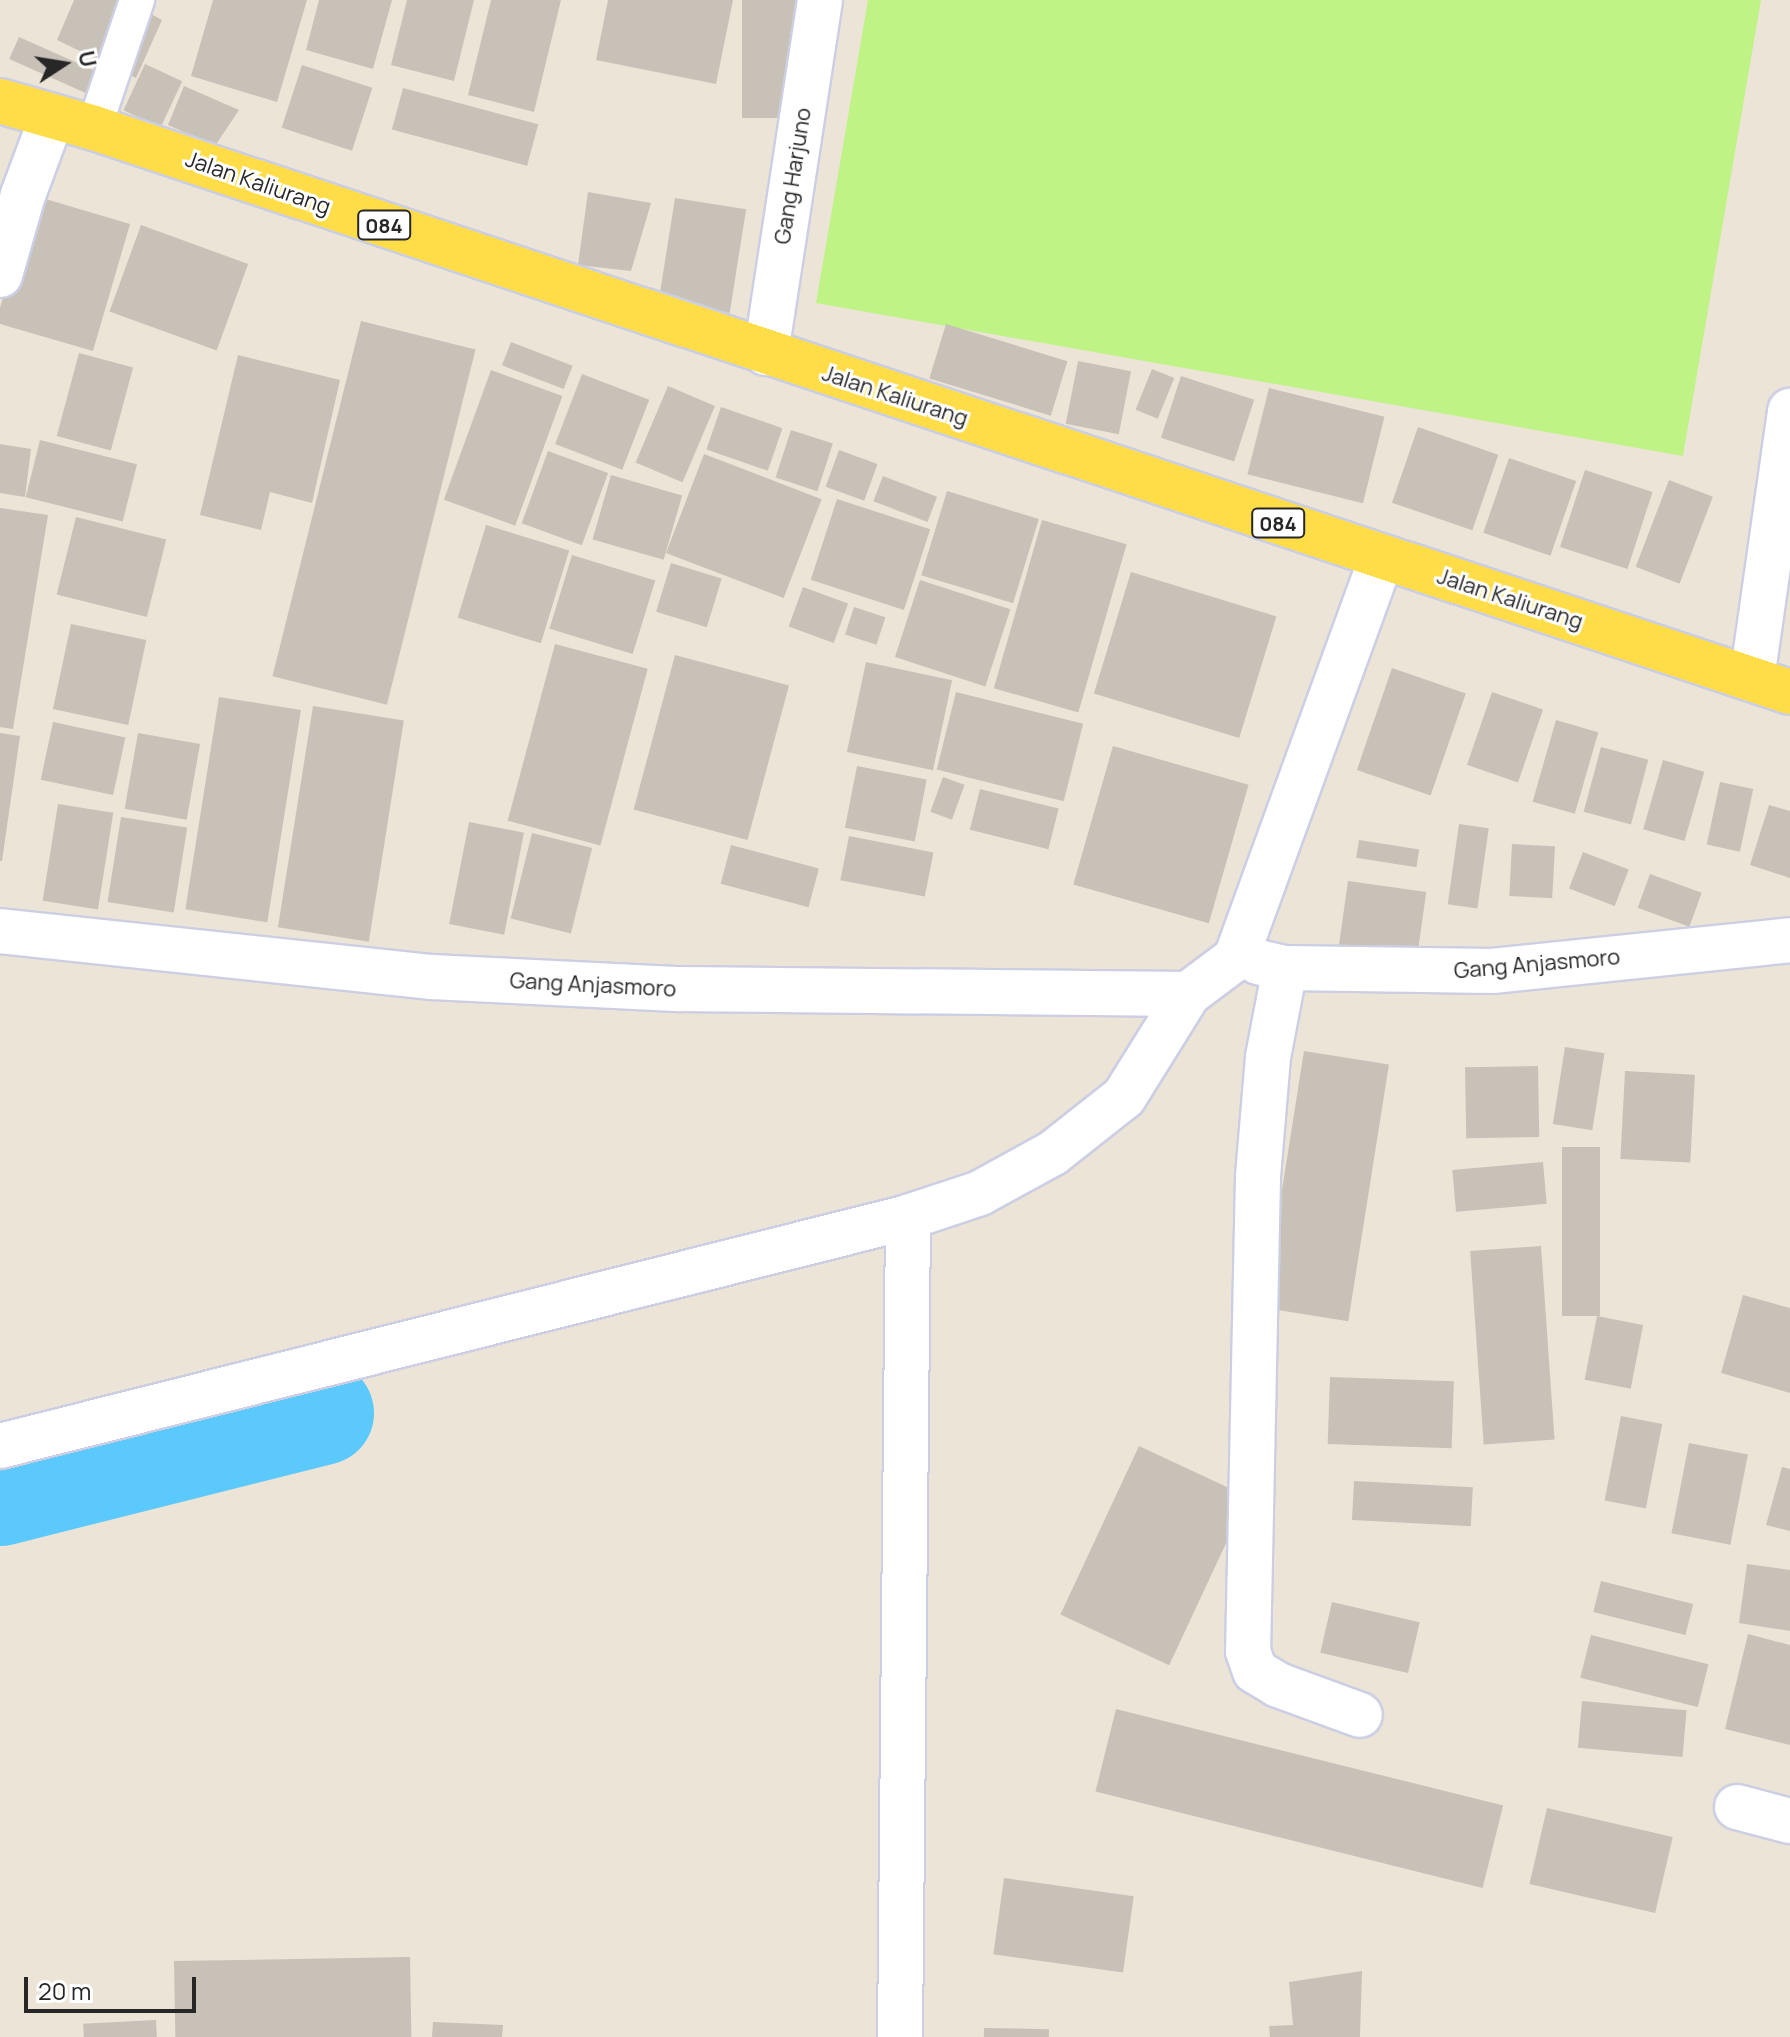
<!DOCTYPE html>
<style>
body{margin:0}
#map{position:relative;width:1790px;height:2037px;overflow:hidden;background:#ece4d6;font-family:Manrope,sans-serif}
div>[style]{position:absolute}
.pitch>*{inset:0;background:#bff386}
.river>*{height:104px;margin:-52px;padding:0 52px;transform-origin:52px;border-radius:52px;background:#5cc9fc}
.building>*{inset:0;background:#c7c1b7;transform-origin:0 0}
.roads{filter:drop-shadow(2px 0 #cccfe3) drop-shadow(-2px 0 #cccfe3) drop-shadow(0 2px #cccfe3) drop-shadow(0 -2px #cccfe3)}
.lane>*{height:34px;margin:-17px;padding:0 17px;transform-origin:17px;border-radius:17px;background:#fff}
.street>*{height:44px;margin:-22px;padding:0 22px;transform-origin:22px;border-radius:22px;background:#fff}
.primary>*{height:44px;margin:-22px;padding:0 22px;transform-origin:22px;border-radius:22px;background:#ffdd48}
span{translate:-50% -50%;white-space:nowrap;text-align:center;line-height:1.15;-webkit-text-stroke:6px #fff;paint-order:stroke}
.shield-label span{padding:2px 6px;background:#fff;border:2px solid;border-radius:6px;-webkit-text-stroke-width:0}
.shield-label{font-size:20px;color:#272727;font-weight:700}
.street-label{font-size:22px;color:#272727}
.north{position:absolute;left:24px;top:24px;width:80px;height:80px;-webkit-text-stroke:6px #fff;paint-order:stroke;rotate:78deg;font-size:22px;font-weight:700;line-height:32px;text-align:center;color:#272727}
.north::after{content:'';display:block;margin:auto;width:28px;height:36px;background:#272727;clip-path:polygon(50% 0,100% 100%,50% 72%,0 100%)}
.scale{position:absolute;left:24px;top:1977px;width:172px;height:36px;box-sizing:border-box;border:4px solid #272727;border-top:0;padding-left:10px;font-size:24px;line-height:28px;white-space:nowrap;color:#272727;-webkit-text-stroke:6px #fff;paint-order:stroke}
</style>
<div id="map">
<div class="pitch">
<i style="clip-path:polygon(868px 0,1761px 0,1683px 456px,816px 303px)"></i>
</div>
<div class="river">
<i style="left:0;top:1494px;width:332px;rotate:-14.1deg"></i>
</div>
<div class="building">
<i style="clip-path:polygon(74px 0,125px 0,162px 20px,136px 78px,57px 40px)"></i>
<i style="clip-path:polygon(213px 0,307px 0,277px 102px,191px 76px)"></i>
<i style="clip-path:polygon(319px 0,392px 0,373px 69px,306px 50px)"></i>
<i style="clip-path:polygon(407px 0,474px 0,454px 81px,391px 65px)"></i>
<i style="clip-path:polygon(491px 0,561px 0,534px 112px,468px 95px)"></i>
<i style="clip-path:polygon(608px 0,733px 0,716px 84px,596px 60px)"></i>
<i style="left:742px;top:0;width:60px;height:118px"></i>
<i style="left:19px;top:37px;width:115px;height:24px;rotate:24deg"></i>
<i style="left:145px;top:64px;width:41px;height:51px;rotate:25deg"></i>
<i style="left:302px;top:65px;width:74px;height:66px;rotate:18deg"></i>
<i style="clip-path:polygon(184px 86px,239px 110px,215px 146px,168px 125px)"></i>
<i style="left:403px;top:88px;width:140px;height:43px;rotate:15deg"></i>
<i style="clip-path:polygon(588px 192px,651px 203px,631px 271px,578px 265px)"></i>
<i style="clip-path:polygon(32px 195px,130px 224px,93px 351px,0 324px,0 308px)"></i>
<i style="left:675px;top:198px;width:72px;height:105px;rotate:9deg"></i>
<i style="left:141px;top:225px;width:114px;height:92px;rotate:20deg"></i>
<i style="left:361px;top:321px;width:118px;height:366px;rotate:14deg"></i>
<i style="left:946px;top:324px;width:127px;height:57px;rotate:17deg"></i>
<i style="left:511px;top:342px;width:66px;height:25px;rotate:21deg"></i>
<i style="left:79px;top:353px;width:56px;height:86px;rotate:15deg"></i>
<i style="clip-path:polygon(238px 355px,340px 380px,312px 503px,270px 492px,261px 530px,200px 515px)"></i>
<i style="left:1078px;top:361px;width:54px;height:64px;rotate:11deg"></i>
<i style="left:1152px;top:369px;width:24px;height:44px;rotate:22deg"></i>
<i style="left:491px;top:370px;width:76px;height:138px;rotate:20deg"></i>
<i style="left:582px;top:374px;width:72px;height:75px;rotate:21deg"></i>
<i style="left:1181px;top:376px;width:77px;height:65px;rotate:18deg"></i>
<i style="left:668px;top:386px;width:51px;height:83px;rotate:23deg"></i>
<i style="left:1269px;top:388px;width:119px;height:89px;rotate:14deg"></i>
<i style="left:721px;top:407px;width:65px;height:45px;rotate:19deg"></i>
<i style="left:1418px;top:427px;width:85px;height:80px;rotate:19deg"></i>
<i style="left:791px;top:430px;width:44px;height:50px;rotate:18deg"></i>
<i style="left:40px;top:440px;width:100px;height:59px;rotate:14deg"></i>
<i style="clip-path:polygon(0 444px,31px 449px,25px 497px,0 493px)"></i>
<i style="left:839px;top:450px;width:41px;height:39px;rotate:20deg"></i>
<i style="left:548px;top:451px;width:64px;height:77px;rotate:20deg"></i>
<i style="left:704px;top:454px;width:126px;height:106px;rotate:21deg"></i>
<i style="left:1509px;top:458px;width:71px;height:79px;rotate:19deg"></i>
<i style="left:1585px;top:470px;width:71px;height:81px;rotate:18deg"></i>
<i style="left:611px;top:475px;width:74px;height:67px;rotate:16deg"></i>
<i style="left:883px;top:476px;width:58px;height:27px;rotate:21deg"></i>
<i style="left:1669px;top:480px;width:47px;height:93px;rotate:21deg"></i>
<i style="left:947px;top:491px;width:96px;height:88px;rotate:17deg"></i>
<i style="left:837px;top:499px;width:98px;height:85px;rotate:18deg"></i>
<i style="clip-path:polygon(0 508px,48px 515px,13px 729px,0 727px)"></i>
<i style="left:76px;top:517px;width:93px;height:80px;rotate:14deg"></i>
<i style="left:1042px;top:520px;width:88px;height:175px;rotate:16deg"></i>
<i style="left:486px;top:525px;width:87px;height:97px;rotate:17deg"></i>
<i style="left:572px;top:555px;width:87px;height:77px;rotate:17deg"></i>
<i style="left:671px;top:563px;width:53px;height:51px;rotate:17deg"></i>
<i style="left:1131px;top:572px;width:152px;height:127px;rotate:17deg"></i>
<i style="left:920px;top:580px;width:95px;height:81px;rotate:18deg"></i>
<i style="left:803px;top:587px;width:48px;height:42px;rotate:20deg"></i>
<i style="left:854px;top:607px;width:33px;height:29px;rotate:18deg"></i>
<i style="left:71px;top:624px;width:77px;height:87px;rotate:12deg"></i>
<i style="left:555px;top:644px;width:96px;height:183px;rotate:15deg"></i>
<i style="left:675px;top:655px;width:118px;height:160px;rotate:15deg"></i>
<i style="left:866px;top:662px;width:88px;height:92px;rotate:12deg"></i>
<i style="left:1392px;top:668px;width:78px;height:108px;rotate:19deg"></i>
<i style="left:956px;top:692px;width:131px;height:80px;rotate:14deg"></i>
<i style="left:1492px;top:692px;width:54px;height:77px;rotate:19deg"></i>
<i style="left:219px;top:697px;width:83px;height:215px;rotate:9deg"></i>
<i style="left:313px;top:706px;width:92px;height:224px;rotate:9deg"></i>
<i style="left:1556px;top:720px;width:44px;height:85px;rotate:16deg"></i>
<i style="left:53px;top:722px;width:74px;height:59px;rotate:12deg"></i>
<i style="clip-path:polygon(0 733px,20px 736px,2px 861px,0 861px)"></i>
<i style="left:138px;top:733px;width:63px;height:77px;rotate:10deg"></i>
<i style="left:1113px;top:746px;width:141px;height:144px;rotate:16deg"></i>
<i style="left:1601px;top:747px;width:49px;height:67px;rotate:15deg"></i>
<i style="left:1663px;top:760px;width:43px;height:72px;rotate:16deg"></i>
<i style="left:857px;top:766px;width:71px;height:63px;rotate:11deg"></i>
<i style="left:943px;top:777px;width:23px;height:37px;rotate:20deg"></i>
<i style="left:1720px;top:782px;width:34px;height:64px;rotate:12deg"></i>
<i style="left:980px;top:789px;width:81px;height:42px;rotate:14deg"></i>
<i style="left:58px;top:804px;width:56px;height:98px;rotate:9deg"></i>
<i style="clip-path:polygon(1769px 805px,1790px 811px,1790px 878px,1750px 865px)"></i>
<i style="left:121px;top:817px;width:67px;height:86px;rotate:9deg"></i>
<i style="left:469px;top:822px;width:56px;height:104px;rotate:11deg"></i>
<i style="left:1459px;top:824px;width:30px;height:81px;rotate:8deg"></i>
<i style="left:532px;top:833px;width:62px;height:88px;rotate:14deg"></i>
<i style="left:849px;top:836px;width:86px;height:45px;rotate:11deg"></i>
<i style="left:1359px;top:840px;width:61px;height:18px;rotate:9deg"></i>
<i style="left:1512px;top:844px;width:43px;height:52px;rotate:3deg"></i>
<i style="left:731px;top:845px;width:91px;height:40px;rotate:15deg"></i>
<i style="left:1583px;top:852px;width:49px;height:39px;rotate:21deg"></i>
<i style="left:1650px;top:874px;width:55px;height:36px;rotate:20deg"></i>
<i style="left:1348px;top:881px;width:79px;height:65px;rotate:8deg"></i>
<i style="left:1565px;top:1047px;width:40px;height:78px;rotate:9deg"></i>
<i style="left:1304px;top:1051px;width:86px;height:260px;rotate:9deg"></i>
<i style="left:1538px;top:1066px;width:71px;height:73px;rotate:89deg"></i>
<i style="left:1625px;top:1071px;width:70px;height:88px;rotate:3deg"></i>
<i style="left:1562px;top:1147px;width:38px;height:169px"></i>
<i style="left:1543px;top:1162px;width:42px;height:91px;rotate:85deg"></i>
<i style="left:1541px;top:1246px;width:194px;height:71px;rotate:86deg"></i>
<i style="clip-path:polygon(1743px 1295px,1790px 1308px,1790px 1393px,1721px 1373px)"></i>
<i style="left:1597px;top:1316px;width:47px;height:65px;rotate:11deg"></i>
<i style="left:1330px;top:1377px;width:124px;height:67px;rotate:2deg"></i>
<i style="left:1621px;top:1416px;width:42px;height:86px;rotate:11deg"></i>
<i style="left:1689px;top:1443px;width:60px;height:92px;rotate:11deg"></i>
<i style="left:1139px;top:1446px;width:120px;height:186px;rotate:25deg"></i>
<i style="clip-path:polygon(1782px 1467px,1790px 1469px,1790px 1531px,1766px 1525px)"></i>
<i style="left:1354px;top:1481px;width:119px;height:39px;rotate:3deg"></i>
<i style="clip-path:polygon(1747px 1564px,1790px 1570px,1790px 1631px,1739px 1623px)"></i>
<i style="left:1601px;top:1581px;width:95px;height:32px;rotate:14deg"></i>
<i style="left:1332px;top:1602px;width:90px;height:52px;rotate:13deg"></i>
<i style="clip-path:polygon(1748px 1634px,1790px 1645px,1790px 1745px,1725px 1729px)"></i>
<i style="left:1591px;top:1635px;width:121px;height:44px;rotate:14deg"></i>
<i style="left:1582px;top:1701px;width:105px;height:47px;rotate:5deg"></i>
<i style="left:1116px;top:1709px;width:399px;height:85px;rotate:14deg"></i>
<i style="left:1547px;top:1808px;width:129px;height:78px;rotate:13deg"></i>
<i style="left:1004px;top:1878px;width:131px;height:77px;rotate:8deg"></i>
<i style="left:410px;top:1957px;width:80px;height:236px;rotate:89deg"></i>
<i style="clip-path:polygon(1362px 1971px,1360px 2037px,1270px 2037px,1269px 2026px,1293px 2025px,1289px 1982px)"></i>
<i style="left:156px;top:2020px;width:17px;height:73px;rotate:87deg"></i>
<i style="clip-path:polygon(433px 2022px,503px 2025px,502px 2037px,432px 2037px)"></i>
<i style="left:984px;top:2028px;width:65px;height:9px;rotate:1deg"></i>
</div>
<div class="roads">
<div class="lane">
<i style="left:94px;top:128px;width:135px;rotate:-71.4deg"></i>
</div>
<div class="street">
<i style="left:0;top:275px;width:83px;rotate:-74deg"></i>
<i style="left:23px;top:195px;width:83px;rotate:-69.6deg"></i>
<i style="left:766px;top:353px;width:357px;rotate:-81.3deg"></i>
<i style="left:1752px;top:679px;width:271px;rotate:-81.9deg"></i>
<i style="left:0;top:931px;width:434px;rotate:6.1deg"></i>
<i style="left:432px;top:977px;width:249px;rotate:2.8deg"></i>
<i style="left:681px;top:989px;width:507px;rotate:0.57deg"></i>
<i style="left:1258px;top:962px;width:28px;rotate:13deg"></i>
<i style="left:1285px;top:968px;width:207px;rotate:0.8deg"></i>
<i style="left:1492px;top:971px;width:300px;rotate:-5.9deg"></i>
<i style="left:1285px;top:968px;width:91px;rotate:100.8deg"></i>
<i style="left:1268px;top:1057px;width:120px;rotate:94.8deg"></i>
<i style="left:1258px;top:1177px;width:474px;rotate:91.2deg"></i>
<i style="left:1248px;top:1651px;width:21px;rotate:71deg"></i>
<i style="left:1255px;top:1671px;width:27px;rotate:31deg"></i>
<i style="left:1278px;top:1685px;width:87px;rotate:20.1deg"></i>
<i style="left:0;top:1446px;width:936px;rotate:-14.15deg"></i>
<i style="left:908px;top:1217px;width:76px;rotate:-18.4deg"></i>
<i style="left:980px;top:1193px;width:83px;rotate:-28.7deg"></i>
<i style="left:1053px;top:1153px;width:90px;rotate:-38.3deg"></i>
<i style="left:1124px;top:1097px;width:121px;rotate:-58.1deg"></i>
<i style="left:1188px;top:994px;width:60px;rotate:-36.9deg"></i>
<i style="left:1236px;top:958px;width:427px;rotate:-70deg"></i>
<i style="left:1737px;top:1807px;width:55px;rotate:14.8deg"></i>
<i style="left:900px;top:2037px;width:820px;rotate:-89.44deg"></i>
</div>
<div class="primary">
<i style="left:0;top:101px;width:98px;rotate:16deg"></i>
<i style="left:94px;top:128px;width:1787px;rotate:18.39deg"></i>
</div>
</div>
<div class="shield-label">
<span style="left:384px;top:225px">084</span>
<span style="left:1278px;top:523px">084</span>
</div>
<div class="street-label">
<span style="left:793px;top:176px;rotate:-81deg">Gang Harjuno</span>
<span style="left:258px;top:183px;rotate:19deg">Jalan Kaliurang</span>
<span style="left:895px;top:396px;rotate:18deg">Jalan Kaliurang</span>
<span style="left:1510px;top:599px;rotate:18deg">Jalan Kaliurang</span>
<span style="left:1537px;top:964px;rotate:-5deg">Gang Anjasmoro</span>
<span style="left:593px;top:985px;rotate:3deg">Gang Anjasmoro</span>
</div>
<div class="north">U</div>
<div class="scale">20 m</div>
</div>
